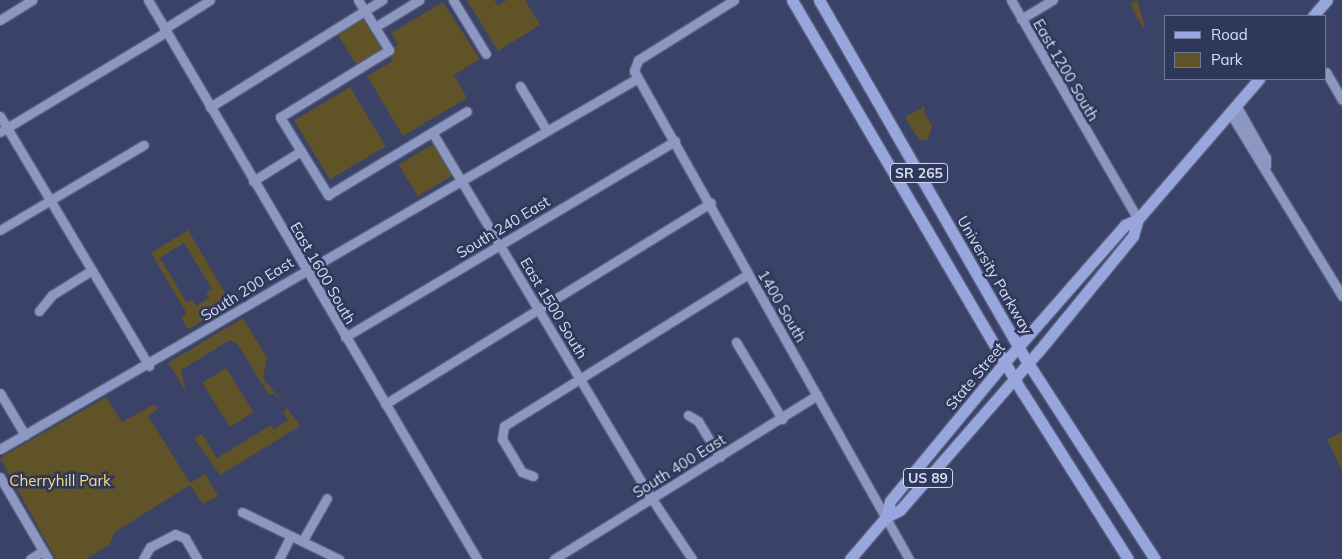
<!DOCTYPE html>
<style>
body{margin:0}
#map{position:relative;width:1342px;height:559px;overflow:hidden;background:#3a4267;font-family:Mulish,sans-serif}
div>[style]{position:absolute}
.green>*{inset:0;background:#605327;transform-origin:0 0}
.roads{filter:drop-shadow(1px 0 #575e7d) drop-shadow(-1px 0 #575e7d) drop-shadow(0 1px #575e7d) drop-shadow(0 -1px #575e7d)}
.minor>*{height:9px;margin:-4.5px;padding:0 4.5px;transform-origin:4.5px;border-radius:4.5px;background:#8d98c2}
.major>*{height:11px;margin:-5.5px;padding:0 5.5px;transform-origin:5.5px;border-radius:5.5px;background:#98a6de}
span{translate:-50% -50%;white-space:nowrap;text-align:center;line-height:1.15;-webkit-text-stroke:5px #2f375b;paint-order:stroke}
.shield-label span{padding:1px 4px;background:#2f375b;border:1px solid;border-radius:4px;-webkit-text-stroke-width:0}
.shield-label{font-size:14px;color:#d6ddf3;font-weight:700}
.street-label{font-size:15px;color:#d6ddf3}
.park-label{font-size:15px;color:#fadd7d}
.legend{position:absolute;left:1164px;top:15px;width:162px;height:65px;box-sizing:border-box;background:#2f375b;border:1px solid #727998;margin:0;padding:6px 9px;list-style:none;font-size:15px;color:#d6ddf3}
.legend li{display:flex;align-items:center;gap:10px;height:25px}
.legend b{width:25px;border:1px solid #727998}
</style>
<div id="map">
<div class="green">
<i style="clip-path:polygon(467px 0,494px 0,498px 5px,507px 0,525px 0,540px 25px,498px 51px)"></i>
<i style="clip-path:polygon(1137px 0,1145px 27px,1143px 28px,1130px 4px)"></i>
<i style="clip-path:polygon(443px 2px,480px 59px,454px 75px,467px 98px,403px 136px,367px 76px,393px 61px,389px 54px,398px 44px,391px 33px)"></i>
<i style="left:364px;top:18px;width:36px;height:31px;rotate:58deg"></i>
<i style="left:350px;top:87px;width:69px;height:65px;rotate:59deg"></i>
<i style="clip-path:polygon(925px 106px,924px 112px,932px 126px,928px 140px,919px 140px,905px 117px)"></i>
<i style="left:433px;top:144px;width:37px;height:40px;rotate:59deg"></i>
<i style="clip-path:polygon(evenodd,188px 230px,226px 295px,230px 293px,236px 302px,188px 329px,181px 318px,187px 314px,151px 253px,188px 230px,184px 243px,212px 289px,206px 293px,209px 298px,196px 306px,193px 300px,187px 303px,160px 258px,184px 243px)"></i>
<i style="clip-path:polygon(243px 318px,267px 358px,263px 378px,284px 404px,273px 393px,269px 395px,238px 345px,230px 340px,181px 370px,186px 391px,168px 363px)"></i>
<i style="left:226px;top:368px;width:52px;height:28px;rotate:58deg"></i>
<i style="clip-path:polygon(106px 397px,122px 422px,155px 404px,158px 409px,148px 416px,190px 483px,205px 474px,218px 496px,203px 504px,190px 485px,115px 532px,109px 545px,86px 559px,56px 559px,0 458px)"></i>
<i style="clip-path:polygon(287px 408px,300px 426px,220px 475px,194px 438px,202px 434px,217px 458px,271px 425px,274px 429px,288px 420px,283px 412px)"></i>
<i style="clip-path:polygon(1342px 432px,1342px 470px,1327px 440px)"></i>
</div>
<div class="roads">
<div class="minor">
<i style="left:148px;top:0;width:649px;rotate:59.52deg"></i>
<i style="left:358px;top:0;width:59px;rotate:58.2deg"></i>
<i style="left:389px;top:50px;width:128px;rotate:148.4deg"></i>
<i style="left:280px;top:117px;width:92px;rotate:58.4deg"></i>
<i style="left:328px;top:195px;width:162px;rotate:-31.1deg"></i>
<i style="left:453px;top:0;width:63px;rotate:58.6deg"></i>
<i style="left:734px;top:0;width:113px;rotate:148deg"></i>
<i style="left:638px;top:60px;width:12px;rotate:110deg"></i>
<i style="left:634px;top:71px;width:560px;rotate:60.6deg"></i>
<i style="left:1011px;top:0;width:253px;rotate:59.9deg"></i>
<i style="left:1021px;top:19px;width:37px;rotate:-31deg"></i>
<i style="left:0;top:20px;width:38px;rotate:-32deg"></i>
<i style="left:375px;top:27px;width:52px;rotate:-31.5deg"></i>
<i style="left:164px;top:29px;width:54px;rotate:-32.2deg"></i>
<i style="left:1326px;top:72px;width:32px;rotate:60deg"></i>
<i style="left:520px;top:86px;width:52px;rotate:59deg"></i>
<i style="left:1236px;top:105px;width:61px;rotate:60.5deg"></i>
<i style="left:1266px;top:158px;width:8px;rotate:90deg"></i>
<i style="left:210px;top:107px;width:203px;rotate:-31.9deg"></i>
<i style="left:1230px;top:113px;width:215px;rotate:58.5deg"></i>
<i style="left:0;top:116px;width:291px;rotate:59.2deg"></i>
<i style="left:0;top:132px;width:194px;rotate:-31.1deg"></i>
<i style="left:432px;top:132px;width:417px;rotate:59.1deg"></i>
<i style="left:646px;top:490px;width:83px;rotate:56.3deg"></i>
<i style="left:253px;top:181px;width:57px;rotate:-32deg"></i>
<i style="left:0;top:230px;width:167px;rotate:-30.6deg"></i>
<i style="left:39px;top:311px;width:21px;rotate:-51deg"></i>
<i style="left:52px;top:295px;width:47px;rotate:-32deg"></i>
<i style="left:345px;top:337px;width:384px;rotate:-30.7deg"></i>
<i style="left:736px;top:342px;width:90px;rotate:59.1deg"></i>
<i style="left:0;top:393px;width:49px;rotate:59.2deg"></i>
<i style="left:385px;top:404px;width:383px;rotate:-31.7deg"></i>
<i style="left:688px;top:415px;width:12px;rotate:31deg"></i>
<i style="left:698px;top:421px;width:42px;rotate:58.6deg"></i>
<i style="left:0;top:449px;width:738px;rotate:-30.18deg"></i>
<i style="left:533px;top:476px;width:12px;rotate:-160deg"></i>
<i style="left:522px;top:472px;width:39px;rotate:-121deg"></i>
<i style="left:502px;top:439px;width:13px;rotate:-81deg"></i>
<i style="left:504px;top:426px;width:287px;rotate:-31.9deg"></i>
<i style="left:0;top:477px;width:95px;rotate:59.7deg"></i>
<i style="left:242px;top:512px;width:108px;rotate:25.9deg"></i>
<i style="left:303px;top:540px;width:48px;rotate:-60.3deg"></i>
<i style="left:30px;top:559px;width:15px;rotate:-32deg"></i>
<i style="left:143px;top:559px;width:14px;rotate:-60deg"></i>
<i style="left:150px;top:547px;width:28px;rotate:-27deg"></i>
<i style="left:175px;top:534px;width:11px;rotate:22deg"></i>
<i style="left:185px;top:538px;width:24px;rotate:60deg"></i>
<i style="left:279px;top:559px;width:25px;rotate:-63deg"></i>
<i style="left:554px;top:559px;width:310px;rotate:-31.9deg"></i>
</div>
<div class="major">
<i style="left:792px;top:0;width:456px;rotate:59.6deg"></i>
<i style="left:1023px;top:393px;width:196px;rotate:57.7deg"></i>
<i style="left:819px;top:0;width:419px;rotate:60.1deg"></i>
<i style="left:1028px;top:363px;width:234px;rotate:57.1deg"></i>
<i style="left:1313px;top:16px;width:21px;rotate:-49deg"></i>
<i style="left:886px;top:517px;width:16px;rotate:-27deg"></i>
<i style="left:900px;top:510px;width:210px;rotate:-48.9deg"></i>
<i style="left:1038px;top:352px;width:150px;rotate:-50.7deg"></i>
<i style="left:1133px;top:236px;width:18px;rotate:-74deg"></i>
<i style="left:1138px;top:219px;width:185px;rotate:-49.2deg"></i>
<i style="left:850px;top:559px;width:55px;rotate:-49.4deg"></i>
<i style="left:886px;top:517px;width:16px;rotate:-76deg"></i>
<i style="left:890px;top:501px;width:180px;rotate:-50.4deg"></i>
<i style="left:1005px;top:362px;width:182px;rotate:-48.8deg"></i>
<i style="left:1125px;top:225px;width:14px;rotate:-25deg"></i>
</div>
</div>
<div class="shield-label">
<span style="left:919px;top:173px">SR 265</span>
<span style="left:928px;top:478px">US 89</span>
</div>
<div class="street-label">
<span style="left:1066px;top:70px;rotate:60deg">East 1200 South</span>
<span style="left:503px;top:227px;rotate:-31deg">South 240 East</span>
<span style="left:323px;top:273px;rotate:60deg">East 1600 South</span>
<span style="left:995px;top:275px;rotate:60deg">University Parkway</span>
<span style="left:247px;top:289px;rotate:-32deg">South 200 East</span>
<span style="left:782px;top:306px;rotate:60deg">1400 South</span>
<span style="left:554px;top:308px;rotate:59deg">East 1500 South</span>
<span style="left:975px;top:376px;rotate:-50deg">State Street</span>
<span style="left:679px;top:466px;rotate:-32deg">South 400 East</span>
</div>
<div class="park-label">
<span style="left:60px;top:481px">Cherryhill Park</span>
</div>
<ul class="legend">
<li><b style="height:6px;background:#98a6de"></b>Road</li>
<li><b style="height:14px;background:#605327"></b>Park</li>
</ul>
</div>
